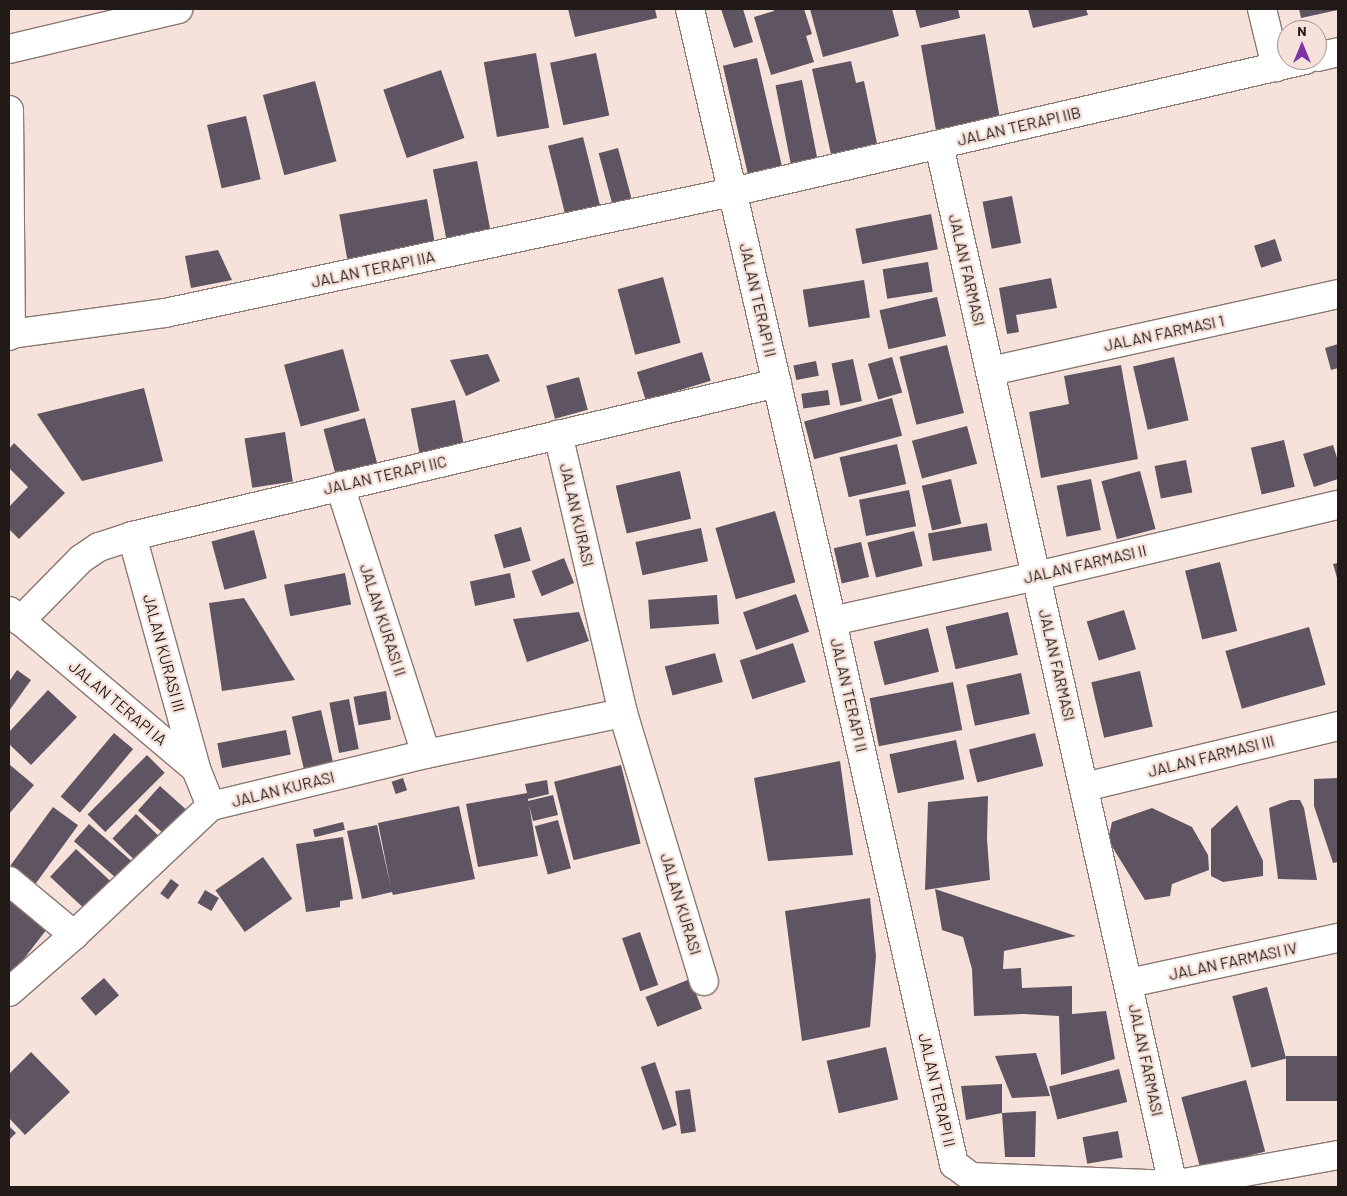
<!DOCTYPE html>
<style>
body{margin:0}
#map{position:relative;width:1347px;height:1196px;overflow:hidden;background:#f6e2da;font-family:Barlow,sans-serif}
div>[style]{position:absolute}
.building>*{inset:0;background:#5f5461;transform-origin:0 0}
.roads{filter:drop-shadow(1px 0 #8a7871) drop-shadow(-1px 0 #8a7871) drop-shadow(0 1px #8a7871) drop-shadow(0 -1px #8a7871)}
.street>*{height:28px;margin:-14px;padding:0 14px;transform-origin:14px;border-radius:14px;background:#fff}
span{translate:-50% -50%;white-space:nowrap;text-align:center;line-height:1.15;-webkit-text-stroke:5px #f6e2da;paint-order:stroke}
.street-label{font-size:16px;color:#211a17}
.frame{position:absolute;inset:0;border:10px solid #211a17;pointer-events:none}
.north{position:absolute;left:1277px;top:20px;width:50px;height:50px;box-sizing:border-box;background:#f6e2da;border:1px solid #a1928c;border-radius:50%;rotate:0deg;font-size:14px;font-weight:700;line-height:20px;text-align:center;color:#211a17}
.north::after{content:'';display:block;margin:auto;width:18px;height:22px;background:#7b33a5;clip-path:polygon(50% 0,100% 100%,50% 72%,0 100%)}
</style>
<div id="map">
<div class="building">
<i style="clip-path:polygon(568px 9px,655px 9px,657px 18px,575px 37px)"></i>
<i style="clip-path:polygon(721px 9px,743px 9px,753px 42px,734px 48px)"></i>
<i style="clip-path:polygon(773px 9px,804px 9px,812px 34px,806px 36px,814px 62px,771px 75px,754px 17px,774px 11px)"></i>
<i style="clip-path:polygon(810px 9px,892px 9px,899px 36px,823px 57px)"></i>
<i style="clip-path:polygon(915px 9px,958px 9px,960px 18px,920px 28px)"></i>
<i style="clip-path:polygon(1028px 9px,1086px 9px,1088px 15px,1033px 28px)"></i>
<i style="clip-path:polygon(1299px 9px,1338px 9px,1338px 10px,1301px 18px)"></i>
<i style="left:985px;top:34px;width:90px;height:65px;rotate:80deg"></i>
<i style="left:536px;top:53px;width:76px;height:53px;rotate:80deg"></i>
<i style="left:596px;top:53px;width:64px;height:47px;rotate:78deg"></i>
<i style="left:757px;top:58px;width:120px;height:35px;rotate:77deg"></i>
<i style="clip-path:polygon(851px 61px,856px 83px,864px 81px,879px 153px,833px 163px,812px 69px)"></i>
<i style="left:441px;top:70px;width:72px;height:61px;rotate:71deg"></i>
<i style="left:802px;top:80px;width:91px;height:27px;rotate:79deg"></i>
<i style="left:315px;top:81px;width:83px;height:54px;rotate:75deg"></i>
<i style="left:246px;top:116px;width:65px;height:40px;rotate:77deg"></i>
<i style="left:583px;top:137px;width:77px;height:36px;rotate:76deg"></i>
<i style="left:618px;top:148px;width:52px;height:20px;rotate:75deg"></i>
<i style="left:477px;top:161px;width:72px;height:45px;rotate:79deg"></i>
<i style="left:1012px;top:196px;width:48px;height:30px;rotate:79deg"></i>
<i style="left:427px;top:199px;width:45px;height:89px;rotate:80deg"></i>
<i style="left:931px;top:214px;width:36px;height:77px;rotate:79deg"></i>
<i style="left:1275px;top:239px;width:23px;height:22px;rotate:72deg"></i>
<i style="clip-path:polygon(218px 250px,232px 280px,191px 288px,185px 256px)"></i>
<i style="left:928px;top:262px;width:30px;height:46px;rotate:81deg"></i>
<i style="left:663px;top:277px;width:68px;height:47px;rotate:75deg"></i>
<i style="clip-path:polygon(1051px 278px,1057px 308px,1016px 315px,1019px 332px,1007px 334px,999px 288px)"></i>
<i style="left:864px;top:280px;width:38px;height:62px;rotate:81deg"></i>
<i style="left:937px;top:297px;width:40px;height:59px;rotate:77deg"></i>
<i style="clip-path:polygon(1338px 344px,1338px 368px,1331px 370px,1325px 348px)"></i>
<i style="left:947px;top:345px;width:70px;height:49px;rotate:76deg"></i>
<i style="left:343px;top:349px;width:64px;height:61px;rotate:75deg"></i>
<i style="left:702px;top:352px;width:30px;height:68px;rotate:73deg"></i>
<i style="clip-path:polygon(488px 354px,500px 381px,466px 396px,450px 360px)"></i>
<i style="left:892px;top:357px;width:37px;height:25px;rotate:74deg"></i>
<i style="left:1174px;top:357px;width:65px;height:42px;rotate:77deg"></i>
<i style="left:853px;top:359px;width:43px;height:22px;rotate:78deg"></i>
<i style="left:816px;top:361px;width:15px;height:23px;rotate:79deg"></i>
<i style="clip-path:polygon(1121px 365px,1138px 459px,1041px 478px,1029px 412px,1069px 404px,1064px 376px)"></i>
<i style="left:579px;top:377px;width:34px;height:34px;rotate:75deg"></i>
<i style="clip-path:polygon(144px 388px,163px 461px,82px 481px,37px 414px)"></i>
<i style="left:828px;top:390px;width:15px;height:27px;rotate:82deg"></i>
<i style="left:892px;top:398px;width:39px;height:91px;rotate:75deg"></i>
<i style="left:455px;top:400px;width:49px;height:45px;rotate:79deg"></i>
<i style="left:365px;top:418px;width:48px;height:43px;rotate:75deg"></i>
<i style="left:967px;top:426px;width:39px;height:57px;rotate:75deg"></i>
<i style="left:285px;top:432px;width:50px;height:41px;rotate:81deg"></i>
<i style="left:1284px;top:440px;width:48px;height:34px;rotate:77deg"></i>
<i style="clip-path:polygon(14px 443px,65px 493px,19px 539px,9px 529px,9px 507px,28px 487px,9px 468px,9px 449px)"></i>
<i style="left:897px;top:444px;width:41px;height:59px;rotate:77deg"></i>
<i style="clip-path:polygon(1333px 445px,1338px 461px,1338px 479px,1314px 487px,1303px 454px)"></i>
<i style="left:1186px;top:460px;width:33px;height:32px;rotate:79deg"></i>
<i style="left:680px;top:471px;width:49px;height:66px;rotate:77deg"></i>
<i style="left:1140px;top:471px;width:60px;height:40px;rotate:75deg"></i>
<i style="left:951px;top:479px;width:46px;height:30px;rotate:77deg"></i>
<i style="left:1091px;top:479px;width:52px;height:35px;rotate:79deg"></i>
<i style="left:909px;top:490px;width:37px;height:51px;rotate:79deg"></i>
<i style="left:775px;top:511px;width:74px;height:62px;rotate:74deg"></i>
<i style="left:987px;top:523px;width:28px;height:60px;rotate:80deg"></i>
<i style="left:521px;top:527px;width:35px;height:28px;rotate:74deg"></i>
<i style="left:701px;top:528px;width:34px;height:67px;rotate:78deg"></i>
<i style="left:254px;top:530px;width:50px;height:44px;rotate:75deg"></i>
<i style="left:914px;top:531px;width:36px;height:48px;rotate:76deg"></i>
<i style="left:861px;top:542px;width:36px;height:28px;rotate:77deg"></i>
<i style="left:564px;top:558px;width:27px;height:35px;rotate:68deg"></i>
<i style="left:1220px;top:562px;width:71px;height:36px;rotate:76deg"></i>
<i style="clip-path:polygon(1338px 563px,1338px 581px,1333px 564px)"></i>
<i style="left:345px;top:573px;width:32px;height:62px;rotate:79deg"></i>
<i style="left:510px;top:573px;width:25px;height:41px;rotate:78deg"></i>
<i style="left:796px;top:594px;width:40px;height:56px;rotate:71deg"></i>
<i style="left:717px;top:595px;width:29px;height:69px;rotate:86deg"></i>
<i style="clip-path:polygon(244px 598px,295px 680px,222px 691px,209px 603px)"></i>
<i style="left:1124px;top:610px;width:41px;height:39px;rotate:73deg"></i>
<i style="clip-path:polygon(579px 612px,589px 641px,527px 662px,513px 619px)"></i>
<i style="left:1008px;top:612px;width:44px;height:64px;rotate:77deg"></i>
<i style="left:1309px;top:627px;width:60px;height:87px;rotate:74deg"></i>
<i style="left:928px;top:628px;width:45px;height:56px;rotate:76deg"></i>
<i style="left:793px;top:643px;width:41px;height:56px;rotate:72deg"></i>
<i style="left:715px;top:653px;width:30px;height:52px;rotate:75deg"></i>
<i style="clip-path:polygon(17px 670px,31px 680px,9px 711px,9px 682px)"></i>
<i style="left:1140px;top:671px;width:57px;height:50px;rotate:77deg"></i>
<i style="left:1021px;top:673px;width:42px;height:56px;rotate:78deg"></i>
<i style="left:953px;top:682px;width:49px;height:85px;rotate:79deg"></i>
<i style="clip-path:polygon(48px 690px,77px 717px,31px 765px,9px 744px,9px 732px)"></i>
<i style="left:386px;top:691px;width:29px;height:33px;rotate:80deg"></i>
<i style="left:349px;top:699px;width:51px;height:20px;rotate:79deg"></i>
<i style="left:321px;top:710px;width:57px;height:30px;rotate:77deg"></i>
<i style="left:286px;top:730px;width:25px;height:70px;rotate:79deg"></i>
<i style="left:114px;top:733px;width:25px;height:83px;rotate:40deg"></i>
<i style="left:1035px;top:733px;width:34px;height:68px;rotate:76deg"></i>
<i style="left:956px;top:740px;width:40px;height:68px;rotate:78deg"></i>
<i style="left:147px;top:755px;width:25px;height:84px;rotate:45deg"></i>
<i style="clip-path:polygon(840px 761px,853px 855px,768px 861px,754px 778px)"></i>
<i style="clip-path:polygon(10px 765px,34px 785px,9px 814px,9px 766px)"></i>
<i style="left:621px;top:765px;width:81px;height:69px;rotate:76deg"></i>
<i style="left:403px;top:778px;width:13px;height:12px;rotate:72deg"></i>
<i style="clip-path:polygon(1338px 778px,1338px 862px,1333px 863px,1314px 806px,1314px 779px)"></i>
<i style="clip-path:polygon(547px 780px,549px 794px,528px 799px,528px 801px,553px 795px,558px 815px,533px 821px,529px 805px,538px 856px,478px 867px,466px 804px,527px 793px,525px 784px)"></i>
<i style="left:160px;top:786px;width:38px;height:33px;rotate:42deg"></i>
<i style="clip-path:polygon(988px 796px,987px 839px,990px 880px,925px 890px,928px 802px)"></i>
<i style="clip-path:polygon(1290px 800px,1300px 800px,1304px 808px,1317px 880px,1278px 879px,1269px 808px)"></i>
<i style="clip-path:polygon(1237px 805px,1263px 861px,1263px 876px,1223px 882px,1211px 876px,1211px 829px)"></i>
<i style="clip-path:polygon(459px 806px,475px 879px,393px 895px,392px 892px,362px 899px,347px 831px,377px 825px,391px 888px,378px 823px)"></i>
<i style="left:53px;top:807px;width:31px;height:72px;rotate:36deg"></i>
<i style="clip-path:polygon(1152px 808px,1192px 827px,1208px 855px,1209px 870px,1172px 884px,1170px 896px,1145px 900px,1108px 840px,1112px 822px)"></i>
<i style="left:136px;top:814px;width:33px;height:34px;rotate:44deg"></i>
<i style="left:558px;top:820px;width:50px;height:24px;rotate:75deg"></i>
<i style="left:343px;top:822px;width:8px;height:31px;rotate:76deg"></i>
<i style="left:89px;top:824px;width:57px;height:23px;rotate:41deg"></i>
<i style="clip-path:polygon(343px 837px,353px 899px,340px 901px,340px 907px,306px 912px,296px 844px)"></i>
<i style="left:76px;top:849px;width:54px;height:38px;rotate:43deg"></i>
<i style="left:263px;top:857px;width:51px;height:58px;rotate:55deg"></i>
<i style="left:171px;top:879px;width:10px;height:18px;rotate:37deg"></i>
<i style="clip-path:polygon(935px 889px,1076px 936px,1004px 951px,1003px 969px,1021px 968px,1022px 988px,1072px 986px,1072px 1014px,1106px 1011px,1115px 1059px,1061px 1075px,1059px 1016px,1024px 1014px,974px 1016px,972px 969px,963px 937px,942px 930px)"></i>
<i style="left:205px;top:890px;width:16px;height:15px;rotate:30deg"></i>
<i style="clip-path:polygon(870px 898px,876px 956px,870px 1027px,802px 1041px,785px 911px)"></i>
<i style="clip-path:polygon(9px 899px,47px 929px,9px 978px)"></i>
<i style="left:640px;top:932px;width:56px;height:19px;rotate:71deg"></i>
<i style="left:104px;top:978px;width:23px;height:31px;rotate:49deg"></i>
<i style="left:690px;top:979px;width:32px;height:48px;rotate:68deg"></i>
<i style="left:1267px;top:987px;width:74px;height:36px;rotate:75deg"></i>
<i style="left:886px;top:1047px;width:54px;height:61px;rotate:77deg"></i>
<i style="clip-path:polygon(31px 1052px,70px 1092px,25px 1135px,9px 1118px,9px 1074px)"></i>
<i style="clip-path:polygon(1036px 1053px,1050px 1096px,1012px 1098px,995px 1056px)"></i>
<i style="left:1338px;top:1056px;width:45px;height:52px;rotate:90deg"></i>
<i style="left:655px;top:1062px;width:67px;height:15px;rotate:71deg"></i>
<i style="left:1119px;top:1069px;width:34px;height:72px;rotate:76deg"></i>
<i style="left:1246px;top:1080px;width:74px;height:67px;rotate:75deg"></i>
<i style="clip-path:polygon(1002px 1084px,1002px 1113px,1036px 1111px,1035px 1157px,1005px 1157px,1002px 1113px,966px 1120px,961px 1086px)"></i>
<i style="left:690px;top:1089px;width:43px;height:15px;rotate:82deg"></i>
<i style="clip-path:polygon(9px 1126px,16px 1133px,9px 1140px)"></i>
<i style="left:1118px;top:1131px;width:27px;height:36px;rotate:80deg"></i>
</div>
<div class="roads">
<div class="street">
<i style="left:690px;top:9px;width:628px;rotate:76.94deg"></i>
<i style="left:832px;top:621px;width:557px;rotate:77.34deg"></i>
<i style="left:954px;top:1164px;width:21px;rotate:37deg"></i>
<i style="left:971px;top:1177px;width:202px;rotate:2.3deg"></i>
<i style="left:1173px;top:1185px;width:168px;rotate:-10.3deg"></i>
<i style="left:1262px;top:9px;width:60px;rotate:76.4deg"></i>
<i style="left:9px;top:49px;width:174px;rotate:-13.3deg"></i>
<i style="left:1317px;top:57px;width:22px;rotate:-13deg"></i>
<i style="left:9px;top:110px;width:224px;rotate:89.5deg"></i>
<i style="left:11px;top:334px;width:3px;rotate:135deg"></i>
<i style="left:939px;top:145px;width:1066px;rotate:77.32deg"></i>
<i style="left:11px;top:334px;width:155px;rotate:-7.8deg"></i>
<i style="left:165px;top:313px;width:580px;rotate:-12.05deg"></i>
<i style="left:732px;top:192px;width:588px;rotate:-12.97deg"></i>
<i style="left:991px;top:371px;width:355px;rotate:-12.5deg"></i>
<i style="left:340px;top:486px;width:281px;rotate:72.2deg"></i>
<i style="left:132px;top:536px;width:242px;rotate:74.6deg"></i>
<i style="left:9px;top:611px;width:245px;rotate:40.2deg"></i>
<i style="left:196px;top:769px;width:40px;rotate:68deg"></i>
<i style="left:20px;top:621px;width:87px;rotate:-45.5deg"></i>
<i style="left:81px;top:559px;width:22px;rotate:-34deg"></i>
<i style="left:99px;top:547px;width:35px;rotate:-18deg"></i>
<i style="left:132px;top:536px;width:663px;rotate:-13.34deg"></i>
<i style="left:832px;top:621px;width:210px;rotate:-12.4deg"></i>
<i style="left:1037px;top:576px;width:309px;rotate:-13.3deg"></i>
<i style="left:623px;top:713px;width:280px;rotate:73.2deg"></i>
<i style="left:1084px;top:787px;width:261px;rotate:-13.5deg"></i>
<i style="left:9px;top:881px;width:85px;rotate:39.7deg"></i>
<i style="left:1129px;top:983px;width:214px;rotate:-12.2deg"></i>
<i style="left:9px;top:992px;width:86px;rotate:-41.2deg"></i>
<i style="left:74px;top:935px;width:188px;rotate:-43.3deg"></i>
<i style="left:211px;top:806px;width:221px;rotate:-13.6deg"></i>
<i style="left:426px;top:754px;width:201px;rotate:-11.8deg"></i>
<i style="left:623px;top:713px;width:286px;rotate:-103.1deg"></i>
</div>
</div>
<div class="street-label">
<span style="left:1019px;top:126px;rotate:-13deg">JALAN TERAPI IIB</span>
<span style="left:373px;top:269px;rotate:-12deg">JALAN TERAPI IIA</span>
<span style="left:967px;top:270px;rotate:77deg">JALAN FARMASI</span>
<span style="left:758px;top:300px;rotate:77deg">JALAN TERAPI II</span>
<span style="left:1164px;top:333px;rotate:-12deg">JALAN FARMASI 1</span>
<span style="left:385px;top:475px;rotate:-13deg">JALAN TERAPI IIC</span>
<span style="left:577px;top:515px;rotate:77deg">JALAN KURASI</span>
<span style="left:1085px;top:564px;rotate:-13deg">JALAN FARMASI II</span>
<span style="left:383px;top:620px;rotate:72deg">JALAN KURASI II</span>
<span style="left:164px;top:653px;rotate:75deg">JALAN KURASI III</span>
<span style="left:1057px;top:665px;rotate:77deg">JALAN FARMASI</span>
<span style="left:849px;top:695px;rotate:77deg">JALAN TERAPI II</span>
<span style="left:118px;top:703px;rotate:40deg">JALAN TERAPI IA</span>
<span style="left:1211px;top:756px;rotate:-14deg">JALAN FARMASI III</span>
<span style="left:283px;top:789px;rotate:-14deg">JALAN KURASI</span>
<span style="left:681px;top:904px;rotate:73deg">JALAN KURASI</span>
<span style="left:1233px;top:961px;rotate:-12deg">JALAN FARMASI IV</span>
<span style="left:1146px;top:1060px;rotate:78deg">JALAN FARMASI</span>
<span style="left:937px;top:1090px;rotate:77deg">JALAN TERAPI II</span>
</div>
<div class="frame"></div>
<div class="north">N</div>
</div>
